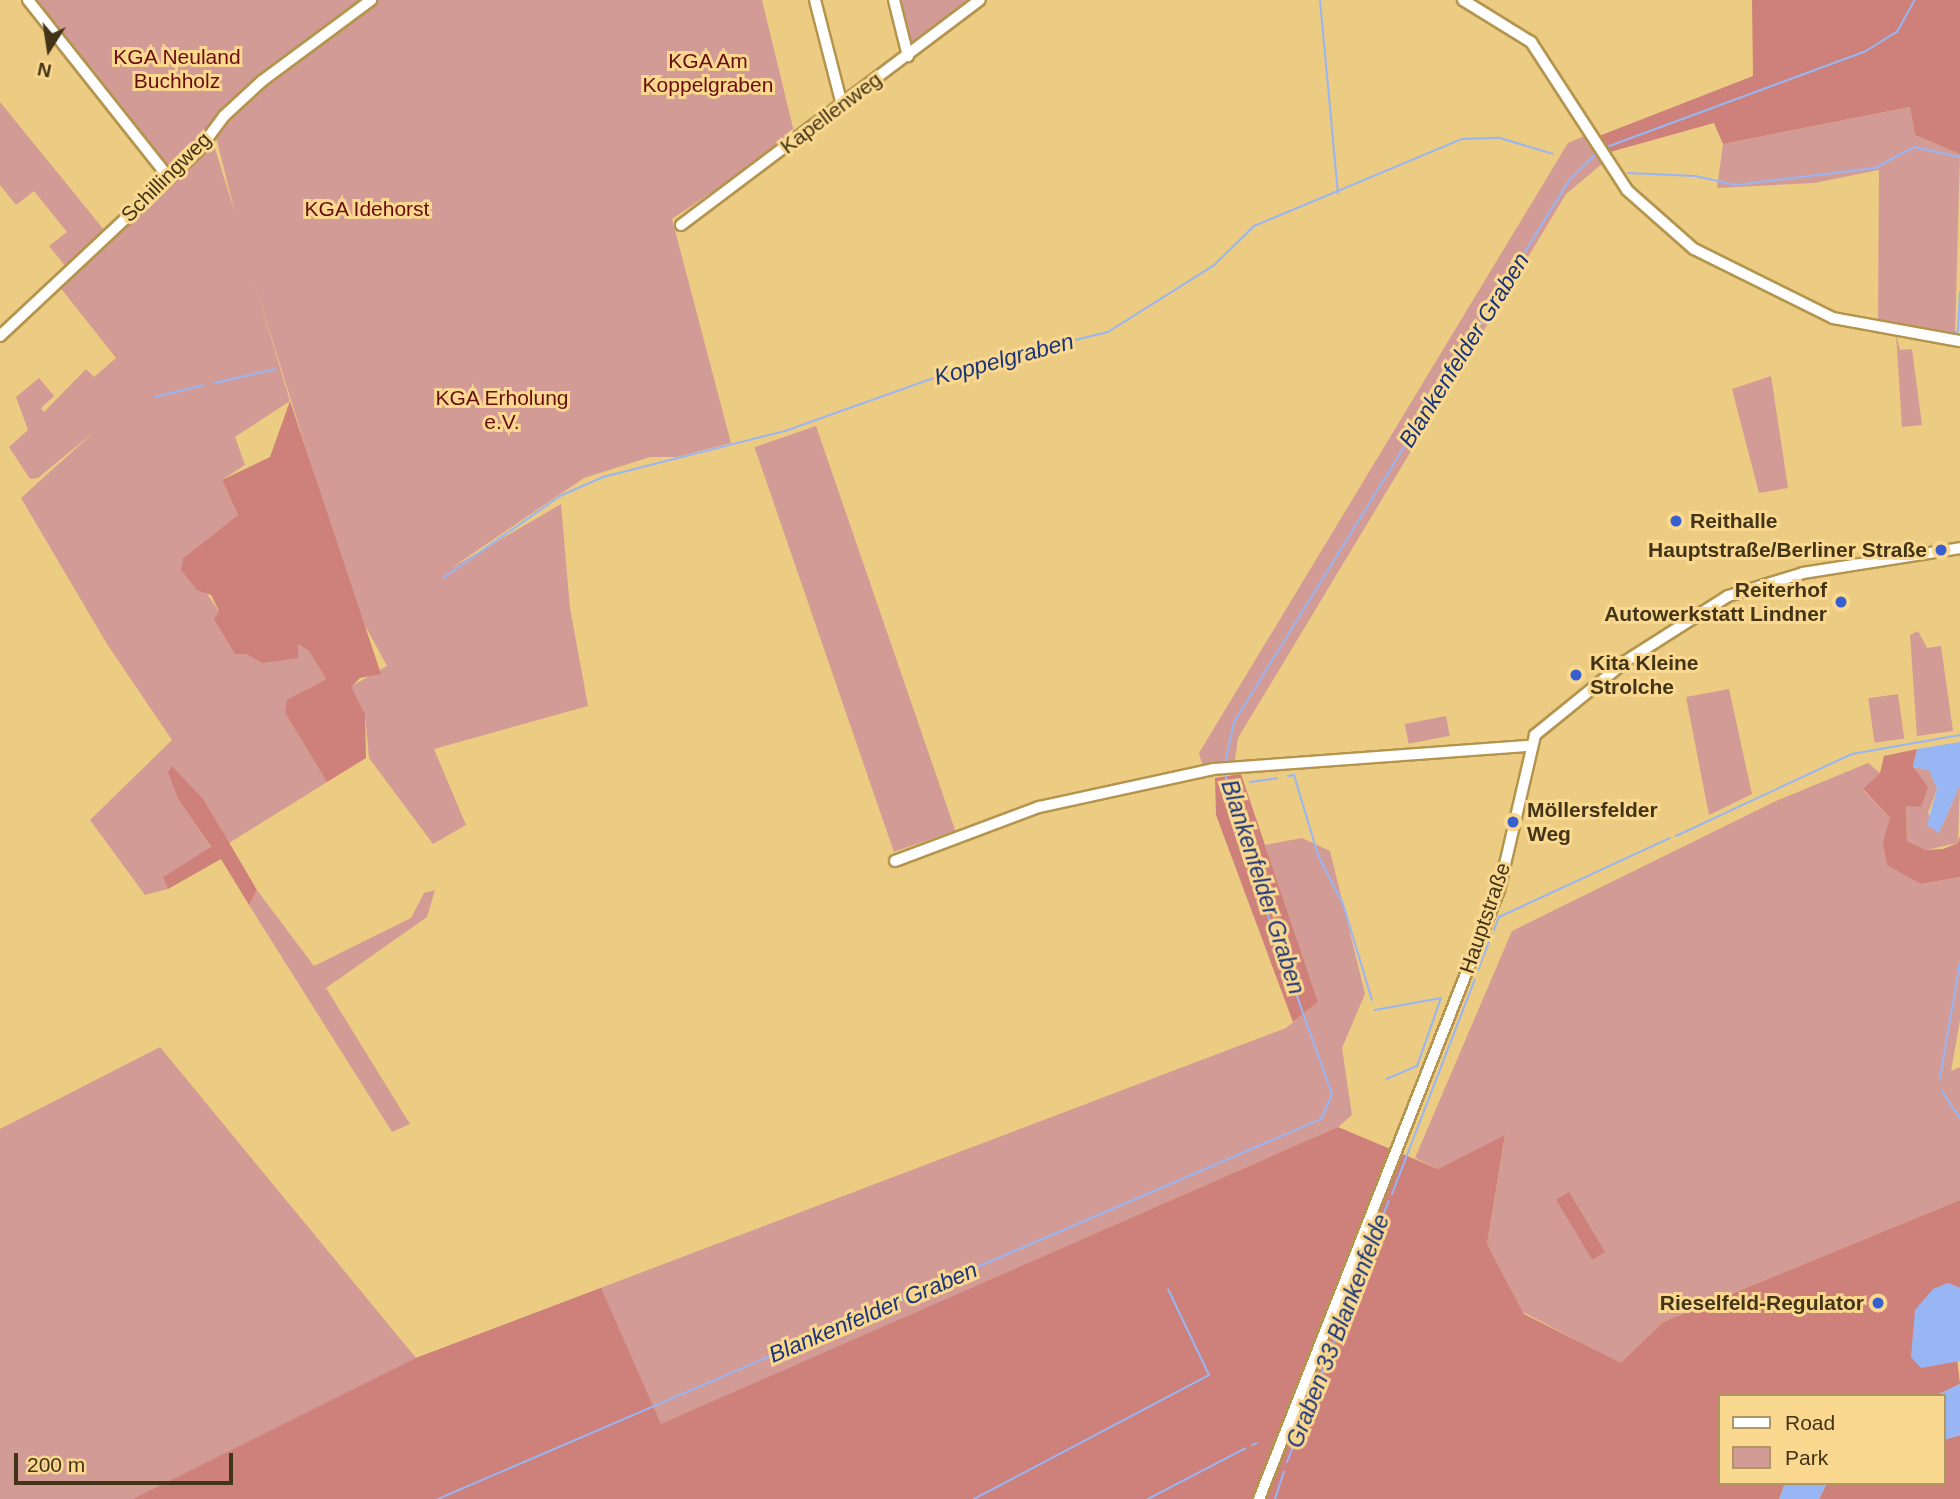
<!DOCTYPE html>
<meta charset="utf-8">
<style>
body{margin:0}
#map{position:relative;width:1960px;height:1499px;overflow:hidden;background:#eccb83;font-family:Helvetica,sans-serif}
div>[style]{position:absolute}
.green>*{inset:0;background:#d39b95;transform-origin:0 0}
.forest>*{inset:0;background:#ce817a;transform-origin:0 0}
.water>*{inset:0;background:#98b5f4}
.stream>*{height:2px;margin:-1px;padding:0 1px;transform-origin:1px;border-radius:1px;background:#98b5f4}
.roads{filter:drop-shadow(2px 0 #b5944d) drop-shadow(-2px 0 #b5944d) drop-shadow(0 2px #b5944d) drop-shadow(0 -2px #b5944d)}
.minor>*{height:10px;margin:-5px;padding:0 5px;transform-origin:5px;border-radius:5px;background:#fff}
.dots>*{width:19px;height:19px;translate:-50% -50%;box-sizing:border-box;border:4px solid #fad890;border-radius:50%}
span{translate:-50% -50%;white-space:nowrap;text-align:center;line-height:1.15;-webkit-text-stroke:6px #fad890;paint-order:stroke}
.park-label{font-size:21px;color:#6b0c11}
.street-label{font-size:21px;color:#423417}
.poi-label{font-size:21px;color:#423417;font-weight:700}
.left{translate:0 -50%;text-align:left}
.right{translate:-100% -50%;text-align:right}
.water-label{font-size:23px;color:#1a347c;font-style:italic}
.legend{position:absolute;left:1718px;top:1394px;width:228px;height:91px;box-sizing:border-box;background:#fad890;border:2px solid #b09660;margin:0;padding:9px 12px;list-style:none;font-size:21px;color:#423417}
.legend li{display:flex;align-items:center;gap:14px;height:35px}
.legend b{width:35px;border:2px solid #b09660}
.north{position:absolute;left:14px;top:14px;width:70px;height:70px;-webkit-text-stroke:5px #fad890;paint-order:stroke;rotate:192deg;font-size:19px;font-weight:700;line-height:28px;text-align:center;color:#423417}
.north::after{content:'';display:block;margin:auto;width:24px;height:32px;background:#423417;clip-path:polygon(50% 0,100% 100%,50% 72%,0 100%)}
.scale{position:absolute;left:14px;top:1453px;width:219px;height:32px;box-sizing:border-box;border:4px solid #423417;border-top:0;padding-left:9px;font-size:21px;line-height:24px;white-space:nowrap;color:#423417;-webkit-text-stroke:5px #fad890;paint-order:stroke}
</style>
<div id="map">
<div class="green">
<i style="clip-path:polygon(31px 0,762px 0,795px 136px,672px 219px,731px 443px,677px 457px,650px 457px,584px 478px,450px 569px,561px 504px,570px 608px,588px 706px,434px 749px,466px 825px,433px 844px,369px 758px,365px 714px,350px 687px,387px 666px,356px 609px,253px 278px,290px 401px,235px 437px,245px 465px,222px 480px,238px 515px,183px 558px,247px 653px,262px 663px,298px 643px,309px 651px,326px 679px,307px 689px,285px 713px,327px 782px,229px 843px,204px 800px,178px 799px,211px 848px,164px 877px,168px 889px,145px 895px,90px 820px,172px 740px,107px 644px,21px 498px,95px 431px,38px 478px,30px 479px,9px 447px,28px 430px,16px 397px,39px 378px,54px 396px,41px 408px,44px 412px,86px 369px,94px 377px,116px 358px,59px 286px,213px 142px,235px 213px,214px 129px,170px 168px)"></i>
<i style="clip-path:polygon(899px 0,973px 0,911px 47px)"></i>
<i style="clip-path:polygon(0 102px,105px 231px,67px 268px,49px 246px,67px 232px,34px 191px,16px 205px,0 185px)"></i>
<i style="clip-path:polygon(1910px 107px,1915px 135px,1960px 154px,1955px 336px,1878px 324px,1879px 170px,1814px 183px,1717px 188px,1723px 144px)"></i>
<i style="clip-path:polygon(1587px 135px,1603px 163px,1566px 194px,1238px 738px,1235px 760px,1203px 767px,1199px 753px,1568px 143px)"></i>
<i style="clip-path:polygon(1896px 334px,1900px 350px,1912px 349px,1922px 425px,1902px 427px)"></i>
<i style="clip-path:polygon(1771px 376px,1788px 488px,1759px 493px,1732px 389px)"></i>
<i style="left:816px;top:426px;width:428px;height:65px;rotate:71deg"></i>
<i style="clip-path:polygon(1918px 631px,1927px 648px,1941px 646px,1953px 731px,1917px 736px,1910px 635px)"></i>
<i style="clip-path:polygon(1729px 689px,1752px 794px,1709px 815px,1686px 697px)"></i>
<i style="left:1898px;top:694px;width:45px;height:30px;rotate:82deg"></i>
<i style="left:1446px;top:716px;width:20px;height:42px;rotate:79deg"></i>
<i style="clip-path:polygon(1868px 763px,1880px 773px,1863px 790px,1890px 818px,1884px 842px,1921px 884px,1960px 877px,1960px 1020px,1951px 1071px,1960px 1067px,1960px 1200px,1663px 1322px,1621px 1364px,1523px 1312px,1487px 1244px,1505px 1136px,1438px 1169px,1415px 1158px,1512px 931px,1776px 801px)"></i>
<i style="clip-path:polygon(1913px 767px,1929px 770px,1937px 789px,1928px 813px,1939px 833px,1960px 785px,1958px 843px,1926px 850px,1907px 841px,1906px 805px,1921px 807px)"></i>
<i style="clip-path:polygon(1302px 838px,1330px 851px,1365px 994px,1342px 1048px,1352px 1115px,1338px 1127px,660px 1425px,649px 1399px,422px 1499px,0 1499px,0 1129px,160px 1047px,416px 1358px,1286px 1028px,1318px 1002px,1265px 845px)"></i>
<i style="clip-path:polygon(257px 890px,314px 966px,411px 918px,424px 893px,435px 890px,427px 917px,326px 988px,410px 1124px,392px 1132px,249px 905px)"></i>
</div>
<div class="forest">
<i style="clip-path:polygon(1752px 0,1960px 0,1960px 154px,1915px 135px,1910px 107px,1723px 144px,1714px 123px,1610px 152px,1599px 136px,1753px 76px)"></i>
<i style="clip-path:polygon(290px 401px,381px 674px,360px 678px,351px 687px,365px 714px,366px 758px,327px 782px,285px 713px,287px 700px,326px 679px,309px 651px,298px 644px,298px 658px,262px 663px,247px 654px,235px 654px,214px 619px,219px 611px,211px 595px,197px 590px,181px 570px,183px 558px,238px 515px,222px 480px,270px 457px)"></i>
<i style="clip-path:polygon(1917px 749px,1913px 767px,1928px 787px,1921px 807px,1906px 806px,1907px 841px,1926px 850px,1943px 849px,1958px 843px,1960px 836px,1960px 877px,1921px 884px,1887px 865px,1883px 842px,1890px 818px,1863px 789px,1880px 773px,1884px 756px)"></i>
<i style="clip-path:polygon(172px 766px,204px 800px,257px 890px,249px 905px,221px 859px,168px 889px,163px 877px,211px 847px,178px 799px,168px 772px)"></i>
<i style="clip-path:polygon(1241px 774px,1318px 1002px,1293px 1022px,1216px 815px,1215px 778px)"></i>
<i style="clip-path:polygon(1338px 1127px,1438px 1169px,1505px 1135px,1487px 1244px,1524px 1314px,1621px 1363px,1663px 1322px,1960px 1200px,1960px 1288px,1948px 1283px,1960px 1384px,1935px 1396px,1720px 1396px,1720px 1483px,1785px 1483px,1779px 1499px,133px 1499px,416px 1358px,601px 1288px,661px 1424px)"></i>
<i style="left:1569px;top:1192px;width:70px;height:15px;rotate:59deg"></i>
<i style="clip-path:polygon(1960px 1435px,1960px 1499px,1819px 1499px,1827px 1483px,1944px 1483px,1944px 1440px)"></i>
</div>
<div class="water">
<i style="clip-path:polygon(1960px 742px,1960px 785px,1939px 833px,1927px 825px,1937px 789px,1929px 770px,1913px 767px,1917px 749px)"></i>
<i style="clip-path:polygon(1948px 1283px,1960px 1288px,1960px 1361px,1921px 1368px,1911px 1357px,1915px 1310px,1933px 1289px)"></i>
<i style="clip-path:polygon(1960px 1384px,1960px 1435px,1944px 1440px,1944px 1396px,1935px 1396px)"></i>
<i style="clip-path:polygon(1785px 1483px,1827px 1483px,1819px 1499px,1779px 1499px)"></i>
</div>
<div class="stream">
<i style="left:1320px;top:0;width:194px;rotate:84.7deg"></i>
<i style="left:1604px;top:148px;width:279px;rotate:-20.3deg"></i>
<i style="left:1866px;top:51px;width:36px;rotate:-32deg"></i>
<i style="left:1897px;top:32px;width:37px;rotate:-61deg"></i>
<i style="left:1628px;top:173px;width:67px;rotate:2.6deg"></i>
<i style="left:1695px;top:176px;width:42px;rotate:12.4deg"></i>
<i style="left:1736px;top:185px;width:140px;rotate:-7deg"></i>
<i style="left:1875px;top:168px;width:44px;rotate:-28.3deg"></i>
<i style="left:1914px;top:147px;width:47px;rotate:12.3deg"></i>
<i style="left:1952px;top:335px;width:7px;rotate:-34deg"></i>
<i style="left:1958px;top:331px;width:39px;rotate:-87deg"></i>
<i style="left:215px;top:383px;width:62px;rotate:-13.1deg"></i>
<i style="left:155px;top:397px;width:50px;rotate:-13.8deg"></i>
<i style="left:443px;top:578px;width:143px;rotate:-35deg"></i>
<i style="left:560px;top:496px;width:47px;rotate:-23.8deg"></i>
<i style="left:603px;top:477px;width:188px;rotate:-14.2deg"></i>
<i style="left:785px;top:431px;width:191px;rotate:-19.6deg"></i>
<i style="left:965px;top:367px;width:147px;rotate:-13.8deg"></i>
<i style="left:1108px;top:332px;width:124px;rotate:-32.2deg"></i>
<i style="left:1213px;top:266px;width:57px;rotate:-44.3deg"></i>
<i style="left:1254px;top:226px;width:225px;rotate:-22.7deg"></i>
<i style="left:1462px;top:139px;width:38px;rotate:-2deg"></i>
<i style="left:1500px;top:138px;width:55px;rotate:16.8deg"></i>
<i style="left:1225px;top:763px;width:42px;rotate:-77.6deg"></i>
<i style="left:1234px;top:722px;width:639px;rotate:-58.25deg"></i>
<i style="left:1570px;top:179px;width:37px;rotate:-44deg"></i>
<i style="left:1288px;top:776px;width:6px;rotate:-9deg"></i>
<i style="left:1294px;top:775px;width:84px;rotate:73.3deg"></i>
<i style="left:1318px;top:855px;width:55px;rotate:63deg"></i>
<i style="left:1343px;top:904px;width:100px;rotate:73.2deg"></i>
<i style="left:1250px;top:782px;width:27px;rotate:-8deg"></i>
<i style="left:1676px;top:836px;width:194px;rotate:-25deg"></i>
<i style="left:1852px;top:754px;width:110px;rotate:-10deg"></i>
<i style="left:1494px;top:930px;width:14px;rotate:-69deg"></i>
<i style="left:1499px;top:917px;width:188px;rotate:-24.8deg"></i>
<i style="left:1478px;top:970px;width:39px;rotate:-69deg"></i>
<i style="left:1375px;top:1010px;width:67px;rotate:-10.3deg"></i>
<i style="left:1441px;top:998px;width:72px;rotate:109.4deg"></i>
<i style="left:1417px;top:1066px;width:33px;rotate:157deg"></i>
<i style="left:1940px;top:1078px;width:118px;rotate:-80.2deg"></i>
<i style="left:1941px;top:1090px;width:34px;rotate:56deg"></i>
<i style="left:1392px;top:1194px;width:230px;rotate:-68.9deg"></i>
<i style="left:1252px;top:1445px;width:5px;rotate:-22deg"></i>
<i style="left:1287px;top:1462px;width:280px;rotate:-68.7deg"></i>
<i style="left:438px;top:1499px;width:961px;rotate:-23.28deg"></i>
<i style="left:1321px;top:1119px;width:27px;rotate:-66deg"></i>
<i style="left:1332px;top:1094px;width:288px;rotate:-109.7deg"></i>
<i style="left:1235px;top:823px;width:52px;rotate:-101.1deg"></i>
<i style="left:974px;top:1499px;width:266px;rotate:-27.8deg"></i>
<i style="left:1209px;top:1375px;width:95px;rotate:-115.5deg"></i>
<i style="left:1148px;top:1499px;width:110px;rotate:-27.5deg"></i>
<i style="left:1275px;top:1499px;width:29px;rotate:-72deg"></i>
</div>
<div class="roads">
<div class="minor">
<i style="left:28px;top:0;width:227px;rotate:51.6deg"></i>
<i style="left:815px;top:0;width:108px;rotate:75.6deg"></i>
<i style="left:894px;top:0;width:58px;rotate:76deg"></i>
<i style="left:1463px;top:0;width:80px;rotate:31.7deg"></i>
<i style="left:1531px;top:42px;width:176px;rotate:57deg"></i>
<i style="left:1627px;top:190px;width:89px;rotate:41.4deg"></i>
<i style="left:1694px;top:249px;width:155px;rotate:26.4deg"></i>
<i style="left:1833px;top:318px;width:129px;rotate:10.3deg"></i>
<i style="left:681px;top:225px;width:374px;rotate:-37deg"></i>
<i style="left:0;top:336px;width:271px;rotate:-43.1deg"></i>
<i style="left:198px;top:151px;width:44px;rotate:-53.4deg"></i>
<i style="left:224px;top:116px;width:52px;rotate:-42.6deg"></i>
<i style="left:262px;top:81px;width:136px;rotate:-36.6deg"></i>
<i style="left:895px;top:861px;width:154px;rotate:-20.6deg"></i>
<i style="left:1039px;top:807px;width:178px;rotate:-12.3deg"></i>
<i style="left:1213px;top:769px;width:316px;rotate:-4.2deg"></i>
<i style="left:1259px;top:1499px;width:655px;rotate:-68.49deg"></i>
<i style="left:1499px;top:890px;width:159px;rotate:-76.9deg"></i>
<i style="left:1535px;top:735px;width:117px;rotate:-39.1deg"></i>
<i style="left:1626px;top:661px;width:121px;rotate:-32.5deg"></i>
<i style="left:1728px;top:596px;width:78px;rotate:-17deg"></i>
<i style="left:1803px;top:573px;width:159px;rotate:-9deg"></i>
</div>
</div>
<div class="dots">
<i style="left:1676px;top:521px;background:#365fcf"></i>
<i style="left:1941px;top:550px;background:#365fcf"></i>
<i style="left:1841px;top:602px;background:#365fcf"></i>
<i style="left:1576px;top:675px;background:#365fcf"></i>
<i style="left:1513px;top:822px;background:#365fcf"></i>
<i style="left:1878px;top:1303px;background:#365fcf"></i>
</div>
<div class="park-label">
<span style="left:177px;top:69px">KGA Neuland<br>Buchholz</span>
<span style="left:708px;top:73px">KGA Am<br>Koppelgraben</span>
<span style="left:367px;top:209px">KGA Idehorst</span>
<span style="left:502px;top:410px">KGA Erholung<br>e.V.</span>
</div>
<div class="street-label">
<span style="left:831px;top:113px;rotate:-37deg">Kapellenweg</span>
<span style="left:166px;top:177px;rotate:-45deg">Schillingweg</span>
<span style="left:1485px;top:918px;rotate:-71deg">Hauptstraße</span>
</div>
<div class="poi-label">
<span class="left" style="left:1690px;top:521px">Reithalle</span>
<span class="right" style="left:1927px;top:550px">Hauptstraße/Berliner Straße</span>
<span class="right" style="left:1827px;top:602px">Reiterhof<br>Autowerkstatt Lindner</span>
<span class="left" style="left:1590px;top:675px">Kita Kleine<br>Strolche</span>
<span class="left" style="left:1527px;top:822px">Möllersfelder<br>Weg</span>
<span class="right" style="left:1864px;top:1303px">Rieselfeld-Regulator</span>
</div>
<div class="water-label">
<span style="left:1464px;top:350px;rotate:-58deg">Blankenfelder Graben</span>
<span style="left:1004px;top:359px;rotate:-15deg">Koppelgraben</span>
<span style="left:1263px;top:887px;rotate:72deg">Blankenfelder Graben</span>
<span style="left:873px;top:1312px;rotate:-23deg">Blankenfelder Graben</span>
<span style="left:1338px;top:1331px;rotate:-69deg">Graben 33 Blankenfelde</span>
</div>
<ul class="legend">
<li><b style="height:9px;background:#fff"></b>Road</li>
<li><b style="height:19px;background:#d39b95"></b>Park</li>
</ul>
<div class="north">N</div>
<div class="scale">200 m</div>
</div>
